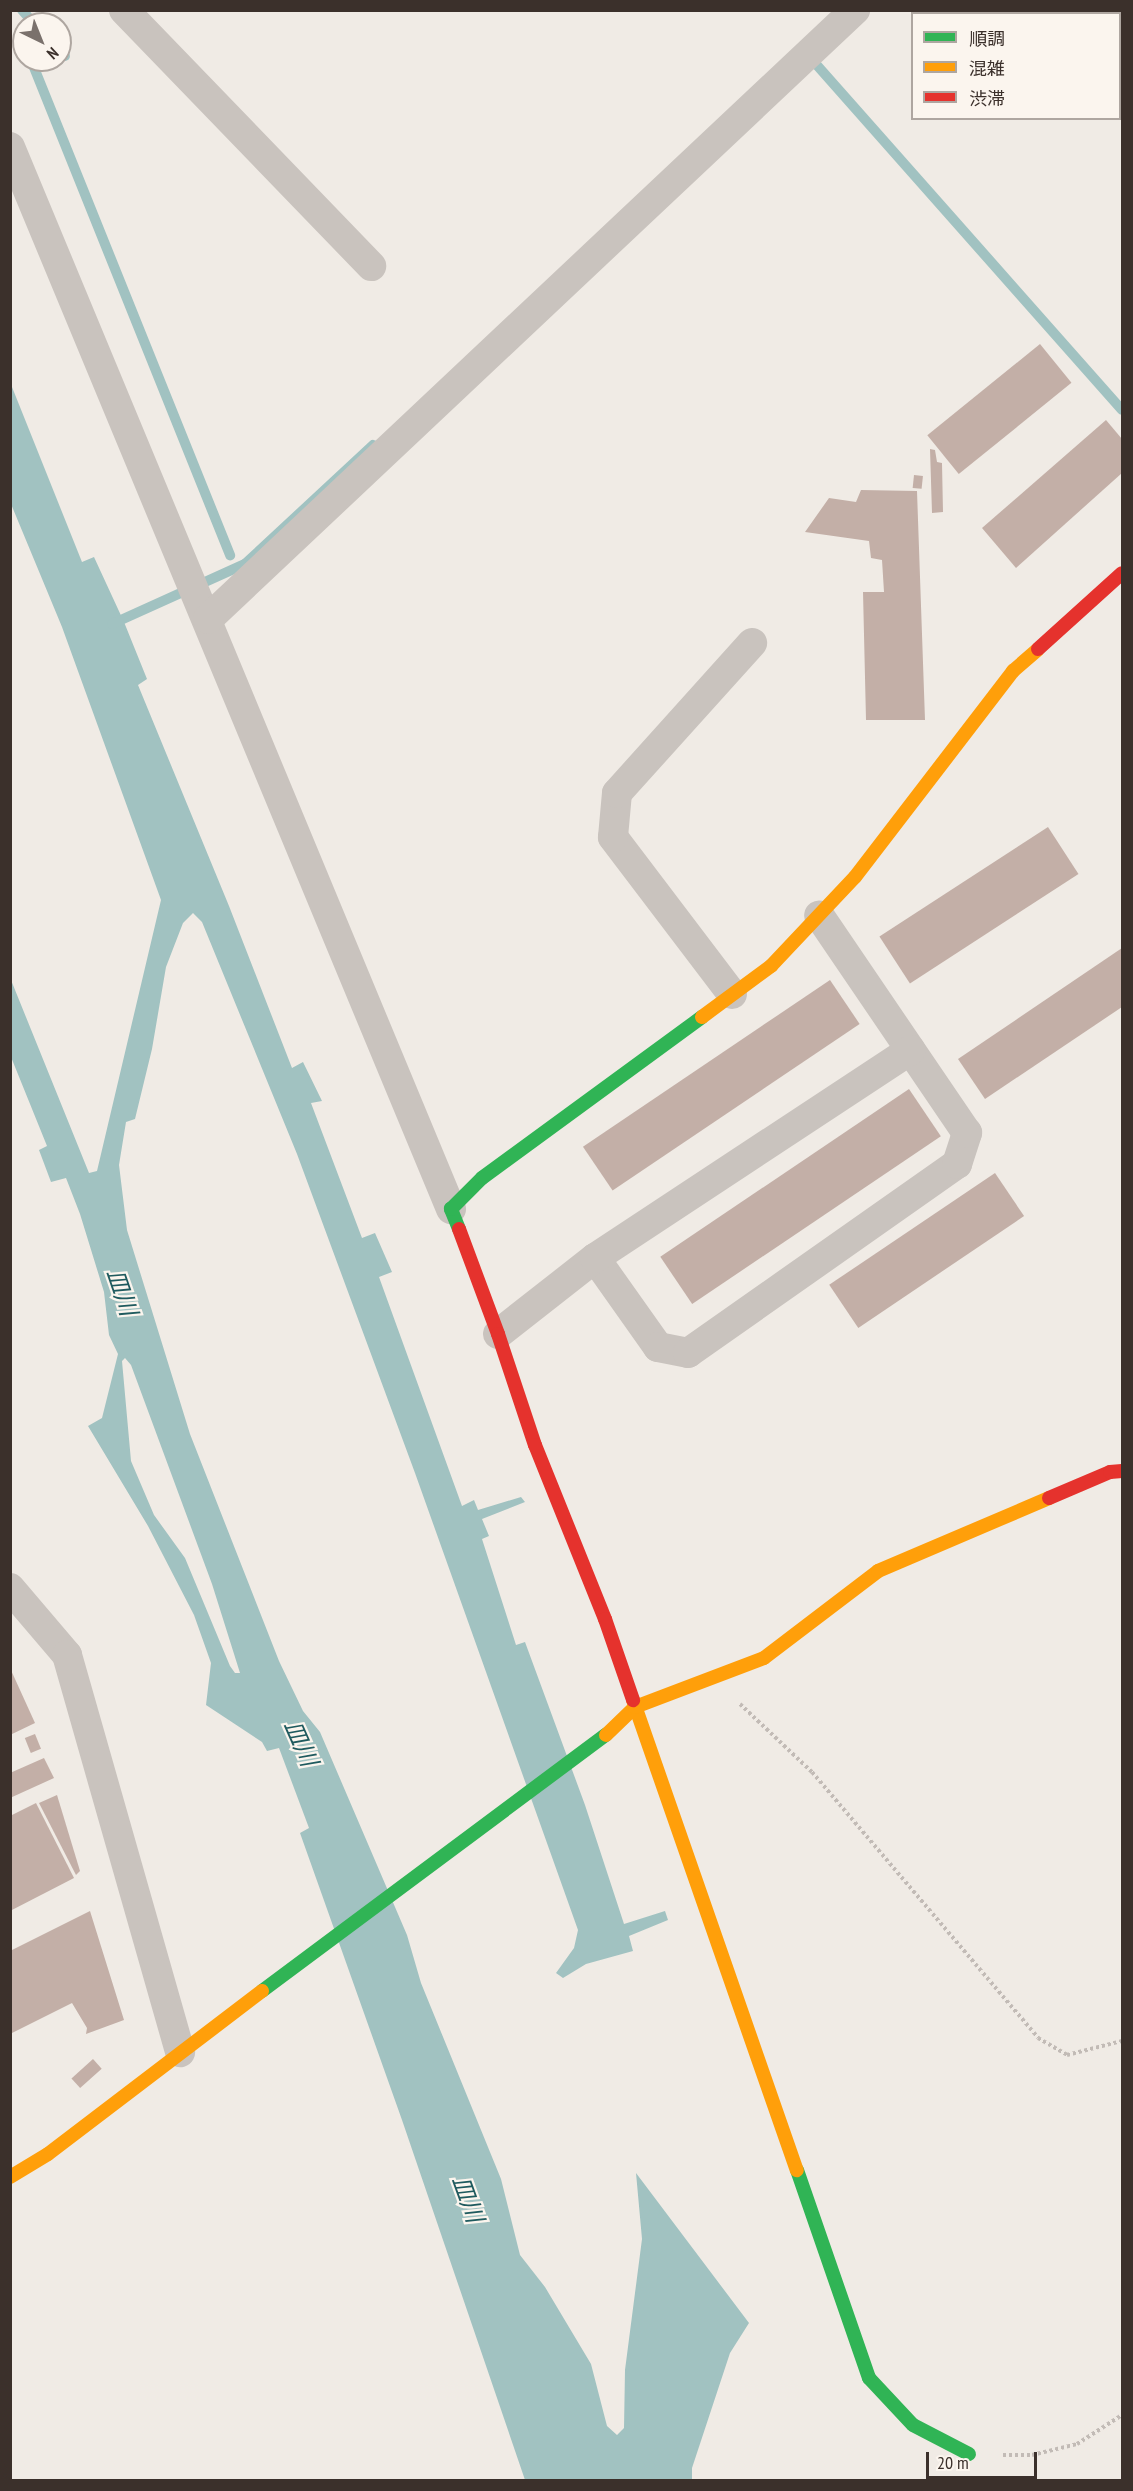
<!DOCTYPE html>
<meta charset="utf-8">
<style>
body{margin:0}
#map{position:relative;width:1133px;height:2491px;overflow:hidden;background:#f0ebe5;font-family:"PT Sans Narrow","Noto Sans JP",sans-serif}
div>[style]{position:absolute}
.water>*{inset:0;background:#a1c2c1}
.stream>*{height:10px;margin:-5px;padding:0 5px;transform-origin:5px;border-radius:5px;background:#a1c2c1}
.building>*{inset:0;background:#c3afa7;transform-origin:0 0}
.path>*{height:4px;margin-top:-2px;transform-origin:0;background:repeating-linear-gradient(90deg,#c2bbb6 0 3px,transparent 0 6px)}
.street>*{height:30px;margin:-15px;padding:0 15px;transform-origin:15px;border-radius:15px;background:#c9c3be}
.fast>*{height:14px;margin:-7px;padding:0 7px;transform-origin:7px;border-radius:7px;background:#30b455}
.slow>*{height:14px;margin:-7px;padding:0 7px;transform-origin:7px;border-radius:7px;background:#ff9f0a}
.jam>*{height:14px;margin:-7px;padding:0 7px;transform-origin:7px;border-radius:7px;background:#e5322d}
span{translate:-50% -50%;white-space:nowrap;text-align:center;line-height:1.15;-webkit-text-stroke:4.5px #fbf5ee;paint-order:stroke}
.water-label{font-size:24px;color:#1f5a5e;font-style:italic}
.frame{position:absolute;inset:0;border:12px solid #3b302b;pointer-events:none}
.legend{position:absolute;left:911px;top:12px;width:210px;height:108px;box-sizing:border-box;background:#fbf5ee;border:2px solid #aea6a0;margin:0;padding:8px 10px;list-style:none;font-size:18px;color:#3b302b}
.legend li{display:flex;align-items:center;gap:12px;height:30px}
.legend b{width:30px;border:2px solid #aea6a0}
.north{position:absolute;left:12px;top:12px;width:60px;height:60px;box-sizing:border-box;background:#fbf5ee;border:2px solid #aea6a0;border-radius:50%;rotate:137deg;font-size:16px;font-weight:700;line-height:24px;text-align:center;color:#3b302b}
.north::after{content:'';display:block;margin:auto;width:21px;height:27px;background:#7a716c;clip-path:polygon(50% 0,100% 100%,50% 72%,0 100%)}
.scale{position:absolute;left:926px;top:2452px;width:111px;height:27px;box-sizing:border-box;border:3px solid #3b302b;border-top:0;padding-left:8px;font-size:18px;line-height:21px;white-space:nowrap;color:#3b302b;-webkit-text-stroke:4px #fbf5ee;paint-order:stroke}
</style>
<div id="map">
<div class="water">
<i style="clip-path:polygon(evenodd,10px 382px,82px 562px,94px 557px,124px 622px,147px 679px,138px 685px,229px 906px,292px 1068px,303px 1062px,322px 1101px,311px 1103px,362px 1238px,375px 1233px,392px 1272px,379px 1277px,462px 1506px,474px 1500px,478px 1510px,521px 1497px,525px 1502px,482px 1519px,489px 1536px,482px 1539px,516px 1645px,525px 1642px,585px 1805px,624px 1924px,665px 1911px,668px 1920px,629px 1936px,633px 1951px,586px 1964px,563px 1978px,556px 1973px,574px 1948px,578px 1930px,415px 1473px,297px 1154px,202px 922px,193px 913px,183px 923px,166px 967px,152px 1049px,135px 1119px,126px 1122px,119px 1165px,127px 1230px,190px 1434px,279px 1661px,303px 1711px,320px 1732px,407px 1935px,421px 1983px,501px 2179px,520px 2255px,545px 2287px,591px 2364px,607px 2426px,617px 2435px,624px 2428px,625px 2370px,642px 2239px,636px 2173px,749px 2323px,730px 2353px,692px 2468px,692px 2480px,525px 2480px,402px 2120px,300px 1833px,309px 1828px,279px 1748px,267px 1751px,262px 1742px,206px 1705px,211px 1663px,194px 1615px,148px 1526px,88px 1426px,102px 1418px,118px 1354px,109px 1335px,104px 1292px,80px 1214px,66px 1178px,51px 1182px,39px 1150px,47px 1146px,11px 1057px,11px 980px,89px 1173px,97px 1171px,161px 900px,62px 627px,11px 504px,10px 382px,125px 1358px,131px 1365px,212px 1584px,240px 1673px,235px 1673px,230px 1666px,185px 1558px,154px 1515px,131px 1461px,122px 1361px,125px 1358px)"></i>
</div>
<div class="stream">
<i style="left:22px;top:10px;width:18px;rotate:49deg"></i>
<i style="left:60px;top:51px;width:7px;rotate:45deg"></i>
<i style="left:31px;top:60px;width:534px;rotate:68.1deg"></i>
<i style="left:815px;top:63px;width:463px;rotate:48.5deg"></i>
<i style="left:112px;top:624px;width:146px;rotate:-24.3deg"></i>
<i style="left:245px;top:564px;width:175px;rotate:-42.9deg"></i>
</div>
<div class="building">
<i style="left:1040px;top:344px;width:50px;height:145px;rotate:51deg"></i>
<i style="clip-path:polygon(1106px 420px,1122px 439px,1122px 473px,1016px 568px,982px 528px)"></i>
<i style="clip-path:polygon(930px 449px,935px 450px,937px 462px,942px 463px,943px 512px,932px 513px)"></i>
<i style="left:914px;top:475px;width:9px;height:13px;rotate:6deg"></i>
<i style="clip-path:polygon(861px 490px,917px 491px,925px 720px,866px 720px,863px 592px,884px 592px,882px 560px,871px 558px,869px 541px,805px 532px,829px 498px,856px 502px)"></i>
<i style="left:1048px;top:827px;width:56px;height:201px;rotate:57deg"></i>
<i style="clip-path:polygon(1122px 948px,1122px 1007px,985px 1099px,958px 1059px)"></i>
<i style="left:830px;top:980px;width:53px;height:298px;rotate:56deg"></i>
<i style="left:909px;top:1089px;width:57px;height:300px;rotate:56deg"></i>
<i style="left:995px;top:1173px;width:52px;height:200px;rotate:56deg"></i>
<i style="clip-path:polygon(10px 1668px,35px 1723px,10px 1735px)"></i>
<i style="left:35px;top:1734px;width:16px;height:11px;rotate:68deg"></i>
<i style="clip-path:polygon(44px 1758px,54px 1778px,10px 1798px,10px 1773px)"></i>
<i style="clip-path:polygon(57px 1795px,80px 1871px,76px 1875px,39px 1803px)"></i>
<i style="clip-path:polygon(36px 1803px,74px 1878px,10px 1911px,10px 1816px)"></i>
<i style="clip-path:polygon(90px 1911px,124px 2020px,86px 2034px,87px 2028px,72px 2003px,10px 2034px,10px 1951px)"></i>
<i style="left:93px;top:2059px;width:13px;height:29px;rotate:48deg"></i>
</div>
<div class="path">
<i style="left:740px;top:1704px;width:99px;rotate:43.4deg"></i>
<i style="left:812px;top:1772px;width:349px;rotate:49.6deg"></i>
<i style="left:1038px;top:2038px;width:34px;rotate:30deg"></i>
<i style="left:1067px;top:2055px;width:57px;rotate:-14.3deg"></i>
<i style="left:1003px;top:2455px;width:29px"></i>
<i style="left:1032px;top:2455px;width:46px;rotate:-13.7deg"></i>
<i style="left:1077px;top:2444px;width:54px;rotate:-32.8deg"></i>
</div>
<div class="street">
<i style="left:124px;top:10px;width:356px;rotate:46deg"></i>
<i style="left:10px;top:147px;width:1150px;rotate:67.45deg"></i>
<i style="left:208px;top:619px;width:889px;rotate:-43.27deg"></i>
<i style="left:732px;top:994px;width:197px;rotate:-127.2deg"></i>
<i style="left:613px;top:837px;width:44px;rotate:-84.8deg"></i>
<i style="left:617px;top:793px;width:202px;rotate:-48deg"></i>
<i style="left:595px;top:1258px;width:109px;rotate:54.7deg"></i>
<i style="left:658px;top:1347px;width:31px;rotate:11deg"></i>
<i style="left:688px;top:1353px;width:329px;rotate:-35.1deg"></i>
<i style="left:957px;top:1164px;width:33px;rotate:-72deg"></i>
<i style="left:967px;top:1133px;width:263px;rotate:-124.2deg"></i>
<i style="left:498px;top:1334px;width:123px;rotate:-38.1deg"></i>
<i style="left:595px;top:1258px;width:378px;rotate:-33.4deg"></i>
<i style="left:10px;top:1588px;width:88px;rotate:49.6deg"></i>
<i style="left:67px;top:1655px;width:413px;rotate:74.1deg"></i>
</div>
<div class="fast">
<i style="left:459px;top:1229px;width:22px;rotate:-112deg"></i>
<i style="left:451px;top:1209px;width:44px;rotate:-45deg"></i>
<i style="left:482px;top:1178px;width:273px;rotate:-36.2deg"></i>
<i style="left:262px;top:1991px;width:429px;rotate:-36.7deg"></i>
<i style="left:797px;top:2170px;width:220px;rotate:70.9deg"></i>
<i style="left:869px;top:2378px;width:64px;rotate:46.9deg"></i>
<i style="left:913px;top:2425px;width:63px;rotate:27.4deg"></i>
</div>
<div class="slow">
<i style="left:702px;top:1017px;width:86px;rotate:-36.5deg"></i>
<i style="left:771px;top:966px;width:122px;rotate:-46.7deg"></i>
<i style="left:855px;top:877px;width:260px;rotate:-52.5deg"></i>
<i style="left:1013px;top:671px;width:33px;rotate:-41deg"></i>
<i style="left:633px;top:1700px;width:498px;rotate:70.8deg"></i>
<i style="left:606px;top:1735px;width:40px;rotate:-44deg"></i>
<i style="left:635px;top:1707px;width:138px;rotate:-20.8deg"></i>
<i style="left:764px;top:1658px;width:143px;rotate:-37.3deg"></i>
<i style="left:878px;top:1571px;width:186px;rotate:-23.1deg"></i>
<i style="left:10px;top:2177px;width:44px;rotate:-31.2deg"></i>
<i style="left:48px;top:2154px;width:269px;rotate:-37.3deg"></i>
</div>
<div class="jam">
<i style="left:1038px;top:649px;width:113px;rotate:-42.1deg"></i>
<i style="left:459px;top:1229px;width:112px;rotate:69.6deg"></i>
<i style="left:498px;top:1334px;width:117px;rotate:71.6deg"></i>
<i style="left:535px;top:1445px;width:188px;rotate:68.1deg"></i>
<i style="left:605px;top:1619px;width:86px;rotate:70.9deg"></i>
<i style="left:1049px;top:1498px;width:66px;rotate:-23.1deg"></i>
<i style="left:1110px;top:1472px;width:12px;rotate:-5deg"></i>
</div>
<div class="water-label">
<span style="left:122px;top:1292px;rotate:71deg">皿川</span>
<span style="left:301px;top:1743px;rotate:66deg">皿川</span>
<span style="left:468px;top:2199px;rotate:70deg">皿川</span>
</div>
<div class="frame"></div>
<ul class="legend">
<li><b style="height:8px;background:#30b455"></b>順調</li>
<li><b style="height:8px;background:#ff9f0a"></b>混雑</li>
<li><b style="height:8px;background:#e5322d"></b>渋滞</li>
</ul>
<div class="north">N</div>
<div class="scale">20 m</div>
</div>
